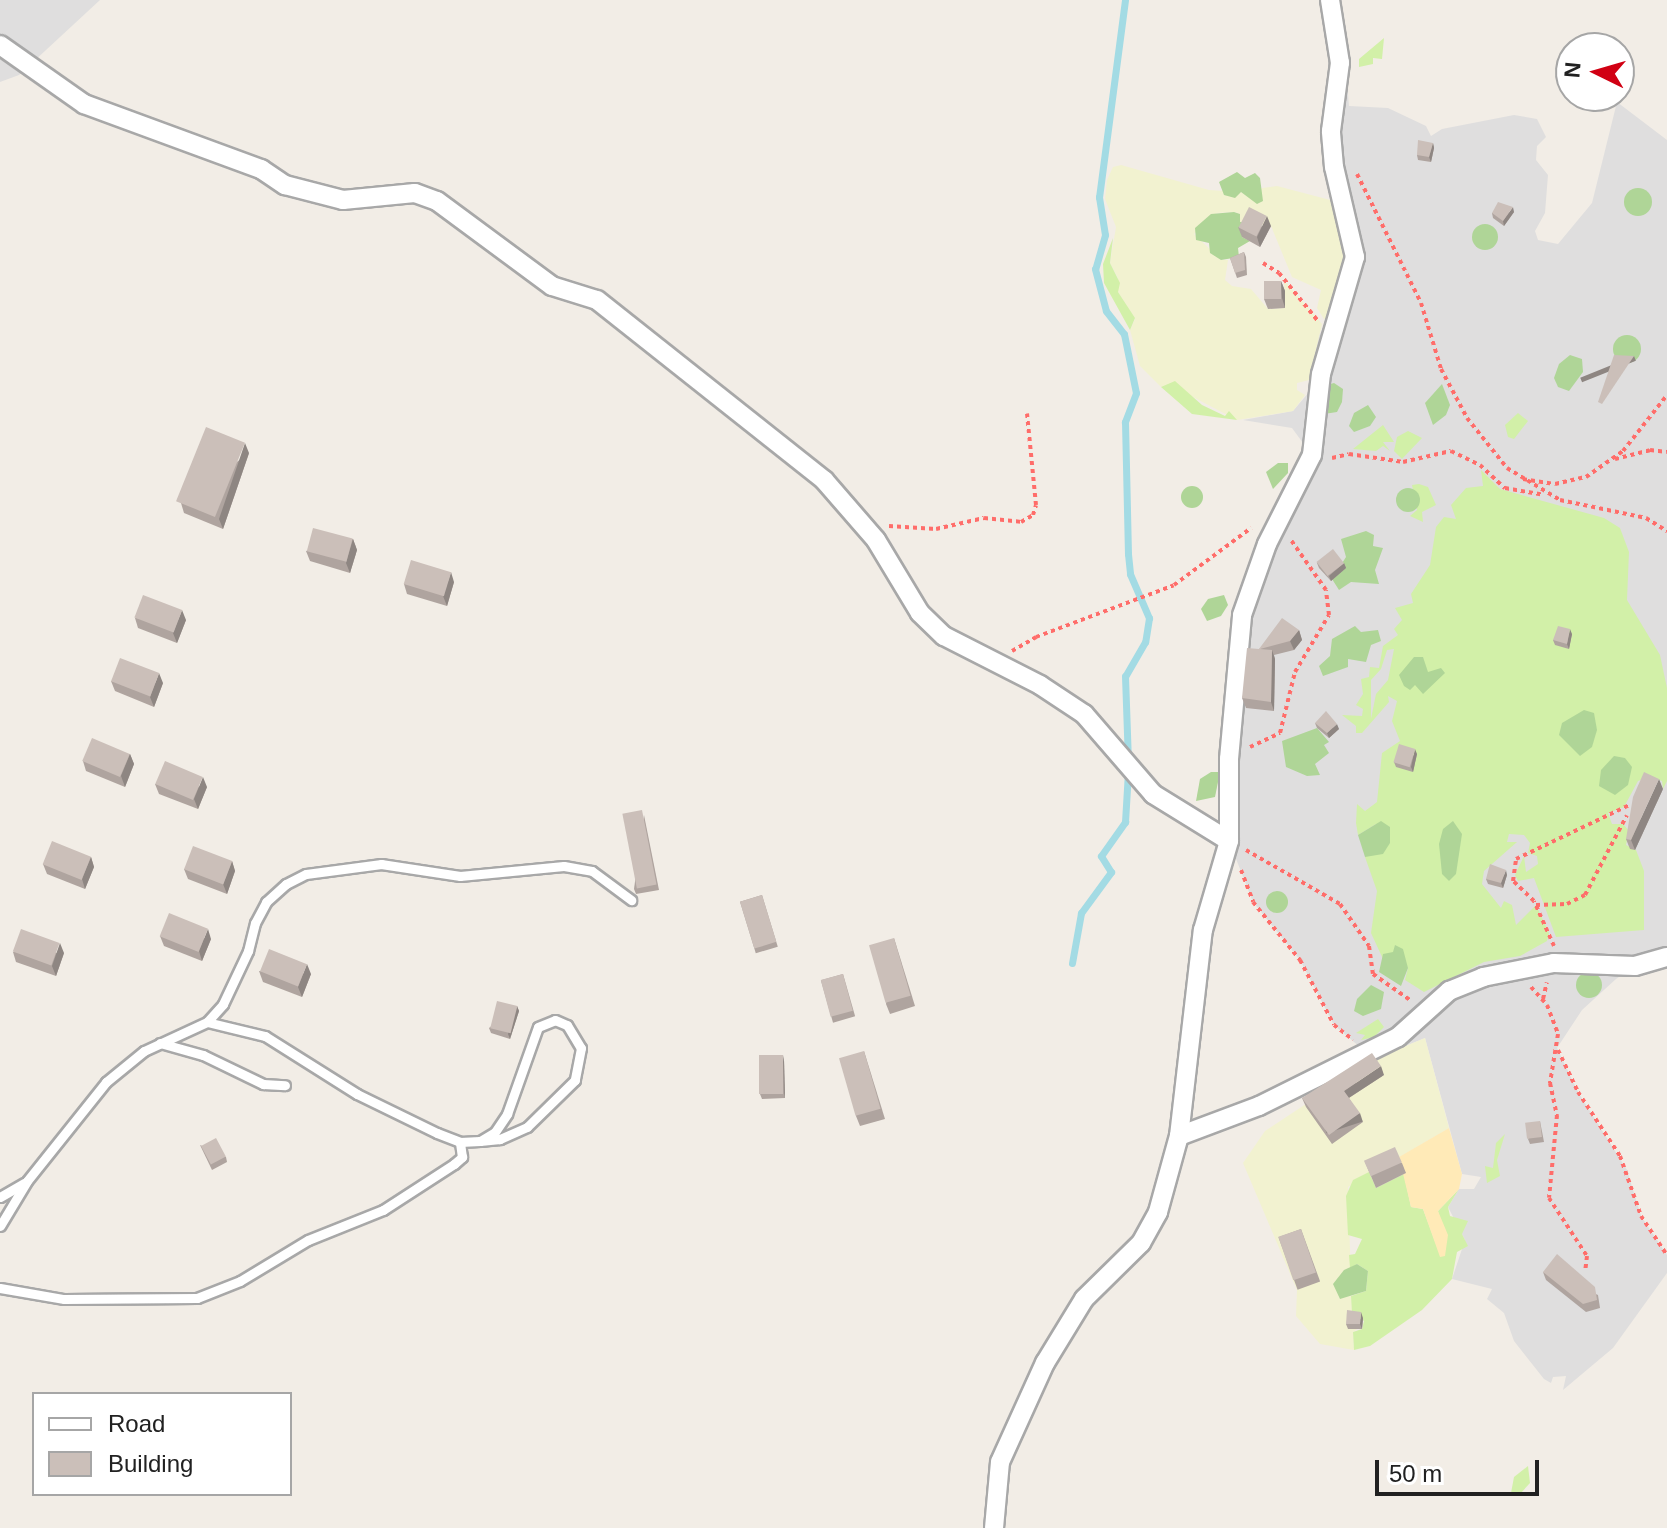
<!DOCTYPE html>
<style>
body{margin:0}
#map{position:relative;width:1667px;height:1528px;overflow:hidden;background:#f2ede6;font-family:Helvetica,sans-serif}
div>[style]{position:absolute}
.residential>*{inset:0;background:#dfdede}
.farmland>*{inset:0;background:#f2f2d0}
.grass>*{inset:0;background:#d2f0a8}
.forest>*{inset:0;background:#afd597}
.round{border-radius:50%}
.sand>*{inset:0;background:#ffeab7}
.stream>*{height:7px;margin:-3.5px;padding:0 3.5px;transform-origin:3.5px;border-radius:3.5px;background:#a3dbe4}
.path>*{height:4px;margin-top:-2px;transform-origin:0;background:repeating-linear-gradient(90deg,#ff6d6a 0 4px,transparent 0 8px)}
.roads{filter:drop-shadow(2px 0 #a8a8a8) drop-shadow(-2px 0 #a8a8a8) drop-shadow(0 2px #a8a8a8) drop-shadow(0 -2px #a8a8a8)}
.service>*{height:9px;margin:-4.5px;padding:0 4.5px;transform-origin:4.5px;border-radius:4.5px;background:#fff}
.minor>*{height:18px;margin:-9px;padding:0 9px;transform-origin:9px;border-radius:9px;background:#fff}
.wall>*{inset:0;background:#afa49f;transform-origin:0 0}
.shaded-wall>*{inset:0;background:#8e8682;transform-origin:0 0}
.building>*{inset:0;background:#cbbfb9;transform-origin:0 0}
span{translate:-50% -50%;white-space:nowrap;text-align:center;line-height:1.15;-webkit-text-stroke:7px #fff;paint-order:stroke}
.legend{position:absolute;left:32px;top:1392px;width:260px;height:104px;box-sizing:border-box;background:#fff;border:2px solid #a6a6a6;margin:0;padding:10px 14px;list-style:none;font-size:24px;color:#212121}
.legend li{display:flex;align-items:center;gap:16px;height:40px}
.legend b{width:40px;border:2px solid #a6a6a6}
.north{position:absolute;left:1555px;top:32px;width:80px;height:80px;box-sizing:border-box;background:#fff;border:2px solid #a6a6a6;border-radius:50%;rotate:275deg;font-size:22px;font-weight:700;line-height:32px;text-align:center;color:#212121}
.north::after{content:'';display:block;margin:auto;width:28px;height:36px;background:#d10013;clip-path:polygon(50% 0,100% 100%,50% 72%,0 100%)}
.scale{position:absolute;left:1375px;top:1460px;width:164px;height:36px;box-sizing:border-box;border:4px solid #212121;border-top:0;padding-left:10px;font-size:24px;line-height:28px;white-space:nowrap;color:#212121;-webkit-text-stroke:6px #fff;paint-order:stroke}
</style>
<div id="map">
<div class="residential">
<i style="clip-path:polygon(0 0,100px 0,19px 75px,0 82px)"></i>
<i style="clip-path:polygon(1330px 0,1340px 0,1349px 106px,1388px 108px,1426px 126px,1431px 136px,1442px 129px,1514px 115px,1537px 119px,1546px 137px,1537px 146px,1536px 160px,1548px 175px,1545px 213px,1535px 231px,1538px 240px,1558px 244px,1592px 203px,1617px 102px,1667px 140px,1667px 957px,1635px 966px,1616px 979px,1582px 1010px,1557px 1048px,1578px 1092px,1627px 1170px,1641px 1216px,1667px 1255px,1667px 1273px,1613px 1348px,1563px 1390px,1566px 1376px,1553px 1377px,1551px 1383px,1544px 1379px,1514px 1341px,1504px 1313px,1487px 1299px,1492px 1289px,1452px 1279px,1465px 1240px,1448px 1207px,1459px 1189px,1474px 1189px,1481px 1177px,1462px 1174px,1425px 1038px,1374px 1059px,1334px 1025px,1300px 960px,1253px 902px,1229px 841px,1242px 615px,1300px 478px,1303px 443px,1292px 428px,1243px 420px,1293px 411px,1310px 391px,1314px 344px,1329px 318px,1344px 248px,1334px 201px,1340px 63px)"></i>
</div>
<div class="farmland">
<i style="clip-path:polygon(1121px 165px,1209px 190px,1241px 192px,1252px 199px,1262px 188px,1277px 186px,1334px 201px,1345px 256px,1329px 318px,1324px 319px,1317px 308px,1321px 290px,1292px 277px,1271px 226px,1239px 222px,1240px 214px,1235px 212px,1217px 213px,1194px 234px,1221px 260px,1228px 260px,1225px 280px,1232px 286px,1251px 289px,1268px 309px,1285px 308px,1284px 280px,1322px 324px,1309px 380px,1297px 383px,1297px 390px,1305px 395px,1293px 411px,1237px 420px,1170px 385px,1161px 387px,1140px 366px,1130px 330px,1135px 319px,1118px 292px,1118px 278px,1110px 263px,1116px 227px,1105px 199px,1107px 180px,1113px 167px)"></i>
<i style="clip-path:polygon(1425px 1038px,1449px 1128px,1348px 1187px,1352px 1313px,1364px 1324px,1353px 1332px,1354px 1350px,1320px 1344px,1296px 1316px,1297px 1290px,1243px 1163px,1265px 1131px,1374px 1059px)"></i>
</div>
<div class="grass">
<i style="clip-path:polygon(1384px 38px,1382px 59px,1373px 58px,1373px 64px,1359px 67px,1359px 59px)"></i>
<i style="clip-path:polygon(1113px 238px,1110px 263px,1120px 283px,1118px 292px,1135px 318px,1130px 330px,1104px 283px,1103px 264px)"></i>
<i style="clip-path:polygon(1175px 381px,1202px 405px,1225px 416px,1229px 411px,1237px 420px,1192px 414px,1161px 387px)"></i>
<i style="clip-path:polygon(1518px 413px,1528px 421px,1514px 439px,1508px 437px,1505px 425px)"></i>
<i style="clip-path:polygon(1383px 425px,1394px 442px,1383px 442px,1390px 451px,1383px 446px,1376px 451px,1353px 449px)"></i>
<i style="clip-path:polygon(1408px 431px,1422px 438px,1402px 459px,1394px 451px,1397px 437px)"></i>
<i style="clip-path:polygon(evenodd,1481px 470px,1500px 489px,1604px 518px,1620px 528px,1629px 552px,1627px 600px,1660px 655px,1667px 688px,1667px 781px,1663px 789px,1662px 781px,1650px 777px,1638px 781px,1624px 807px,1608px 813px,1612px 824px,1623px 824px,1629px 831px,1626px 845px,1636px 850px,1644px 871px,1644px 930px,1556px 937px,1534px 878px,1518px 881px,1515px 875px,1524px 856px,1526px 872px,1538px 864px,1537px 856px,1528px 853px,1530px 843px,1524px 835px,1509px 834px,1507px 842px,1517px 842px,1484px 871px,1482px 884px,1501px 908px,1504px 901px,1512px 905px,1516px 925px,1536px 905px,1549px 933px,1547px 941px,1520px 956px,1484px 962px,1424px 992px,1405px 980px,1408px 968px,1401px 954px,1383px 959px,1371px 933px,1377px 891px,1365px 857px,1390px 843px,1390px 827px,1376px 824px,1358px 835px,1356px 823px,1357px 804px,1365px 811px,1377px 802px,1382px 753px,1400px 741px,1392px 721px,1397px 701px,1388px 696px,1389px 702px,1362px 733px,1356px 733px,1356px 726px,1342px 715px,1362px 716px,1363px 709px,1356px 705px,1363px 694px,1361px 679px,1369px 677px,1370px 667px,1379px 668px,1383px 646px,1398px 635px,1394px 629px,1402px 620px,1395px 608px,1413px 603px,1411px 594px,1430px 565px,1436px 527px,1444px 517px,1456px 519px,1451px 505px,1466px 488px,1483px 486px,1481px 470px,1394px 649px,1388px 680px,1376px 694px,1371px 719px,1371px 680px,1381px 669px,1387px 650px,1394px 649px)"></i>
<i style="clip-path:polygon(1419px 484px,1428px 487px,1436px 505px,1422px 512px,1423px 522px,1410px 516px,1417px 510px,1412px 485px)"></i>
<i style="clip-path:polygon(1378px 1019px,1384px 1027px,1374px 1037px,1361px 1040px,1365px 1035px,1356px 1033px)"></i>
<i style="clip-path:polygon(1505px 1134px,1497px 1160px,1500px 1176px,1487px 1183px,1485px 1166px,1493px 1168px,1496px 1143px)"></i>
<i style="clip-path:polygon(1369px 1172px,1376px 1188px,1404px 1174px,1411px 1207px,1423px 1209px,1439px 1252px,1445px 1256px,1438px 1211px,1459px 1189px,1448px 1207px,1450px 1216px,1468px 1221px,1462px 1234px,1468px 1246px,1457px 1252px,1452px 1279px,1422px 1310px,1370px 1346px,1354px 1350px,1353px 1332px,1362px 1329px,1364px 1321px,1352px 1313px,1351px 1296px,1366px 1291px,1368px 1271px,1357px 1264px,1350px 1268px,1349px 1255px,1355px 1254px,1362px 1239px,1348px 1235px,1346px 1196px,1353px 1180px)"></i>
<i style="clip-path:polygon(1528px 1466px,1530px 1483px,1520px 1494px,1511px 1493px,1514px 1477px)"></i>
</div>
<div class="forest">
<i style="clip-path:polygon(1237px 172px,1245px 178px,1255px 173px,1260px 178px,1263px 201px,1257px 204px,1241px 192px,1235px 198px,1224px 195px,1219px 182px)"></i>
<i class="round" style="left:1624px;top:188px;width:28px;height:28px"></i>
<i style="clip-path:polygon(1234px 212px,1240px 214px,1240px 222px,1250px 222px,1242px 237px,1250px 241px,1238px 248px,1239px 257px,1221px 260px,1210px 253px,1209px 243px,1196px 240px,1195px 228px,1211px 214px)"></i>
<i class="round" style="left:1472px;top:224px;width:26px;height:26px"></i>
<i class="round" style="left:1613px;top:335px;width:28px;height:28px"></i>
<i style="clip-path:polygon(1570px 355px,1582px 359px,1583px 372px,1569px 391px,1558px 387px,1554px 378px,1559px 364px)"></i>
<i style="clip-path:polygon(1334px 383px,1343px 389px,1342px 402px,1337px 412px,1324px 414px,1327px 385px)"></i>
<i style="clip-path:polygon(1442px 384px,1450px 405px,1446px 415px,1433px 425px,1425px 403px)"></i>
<i style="clip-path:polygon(1368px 405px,1376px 417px,1370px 426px,1354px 432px,1349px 426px,1354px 413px)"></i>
<i style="clip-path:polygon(1278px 463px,1288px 463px,1288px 473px,1273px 489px,1266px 472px)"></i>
<i class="round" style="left:1181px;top:486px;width:22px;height:22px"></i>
<i class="round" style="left:1396px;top:488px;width:24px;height:24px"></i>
<i style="clip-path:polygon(1366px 531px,1374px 535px,1373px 546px,1383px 548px,1375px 570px,1379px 584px,1351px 582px,1339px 590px,1332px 579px,1346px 557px,1341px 539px)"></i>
<i style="clip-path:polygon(1224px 595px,1228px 605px,1221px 616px,1207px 621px,1201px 609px,1208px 599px)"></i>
<i style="clip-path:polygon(1355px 626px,1361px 632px,1378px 630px,1381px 641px,1371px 645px,1366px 662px,1348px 659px,1348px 667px,1323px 676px,1319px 666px,1330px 656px,1332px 639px)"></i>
<i style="clip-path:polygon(1414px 657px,1423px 657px,1428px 672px,1441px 668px,1445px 673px,1423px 694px,1415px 685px,1410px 690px,1404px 686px,1399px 675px)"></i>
<i style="clip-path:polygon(1584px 710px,1594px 713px,1597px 730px,1592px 747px,1580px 756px,1559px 735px,1562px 723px)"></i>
<i style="clip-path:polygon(1317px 728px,1329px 742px,1324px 745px,1329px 753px,1315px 764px,1320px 775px,1307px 776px,1286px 767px,1282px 741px)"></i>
<i style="clip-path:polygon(1614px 756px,1625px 758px,1632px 767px,1628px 785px,1615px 795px,1599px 786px,1601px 770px)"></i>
<i style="clip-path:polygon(1211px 772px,1218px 772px,1219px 777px,1215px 797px,1196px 801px,1200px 779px)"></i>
<i style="clip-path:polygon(1381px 821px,1390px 827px,1390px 843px,1383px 854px,1365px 857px,1358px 835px)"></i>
<i style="clip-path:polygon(1453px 821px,1462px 834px,1456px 874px,1449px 881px,1442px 874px,1439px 844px,1443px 829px)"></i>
<i class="round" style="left:1266px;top:891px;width:22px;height:22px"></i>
<i style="clip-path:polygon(1395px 945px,1403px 949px,1408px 968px,1401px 986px,1379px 972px,1383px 954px,1393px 952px)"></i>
<i class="round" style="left:1576px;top:972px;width:26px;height:26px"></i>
<i style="clip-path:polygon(1371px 985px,1384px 992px,1381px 1009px,1363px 1016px,1354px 1011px,1357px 999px)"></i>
<i style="clip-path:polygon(1357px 1264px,1368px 1271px,1366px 1291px,1340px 1299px,1333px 1284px,1344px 1270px)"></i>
</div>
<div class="sand">
<i style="clip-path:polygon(1449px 1128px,1462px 1174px,1459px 1189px,1438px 1211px,1448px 1235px,1445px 1256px,1440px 1257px,1423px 1209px,1411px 1207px,1399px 1157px)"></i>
</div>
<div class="stream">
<i style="left:1125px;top:0;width:199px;rotate:97.5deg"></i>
<i style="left:1099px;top:197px;width:38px;rotate:81deg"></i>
<i style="left:1105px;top:235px;width:35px;rotate:106deg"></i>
<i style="left:1095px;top:269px;width:43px;rotate:75.3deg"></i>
<i style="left:1106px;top:311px;width:29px;rotate:52deg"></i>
<i style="left:1124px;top:334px;width:60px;rotate:78.5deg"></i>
<i style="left:1136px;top:393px;width:31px;rotate:111deg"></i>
<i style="left:1125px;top:422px;width:132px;rotate:88.7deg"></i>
<i style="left:1128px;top:554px;width:20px;rotate:84deg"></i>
<i style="left:1130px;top:574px;width:48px;rotate:66.6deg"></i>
<i style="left:1149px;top:618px;width:24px;rotate:99deg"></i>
<i style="left:1145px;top:642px;width:39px;rotate:120deg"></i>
<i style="left:1125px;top:676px;width:84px;rotate:88deg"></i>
<i style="left:1072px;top:963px;width:51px;rotate:-79.8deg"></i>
<i style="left:1081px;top:913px;width:51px;rotate:-53.8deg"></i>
<i style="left:1111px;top:872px;width:19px;rotate:-122deg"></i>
<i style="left:1101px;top:856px;width:42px;rotate:-54.8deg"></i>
<i style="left:1125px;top:822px;width:50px;rotate:-86.6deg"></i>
</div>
<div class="path">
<i style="left:1357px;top:174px;width:144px;rotate:63.6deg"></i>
<i style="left:1421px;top:303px;width:69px;rotate:73.1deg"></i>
<i style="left:1441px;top:369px;width:55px;rotate:62deg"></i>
<i style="left:1467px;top:418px;width:64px;rotate:51.3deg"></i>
<i style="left:1507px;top:468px;width:62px;rotate:31.1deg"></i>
<i style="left:1560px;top:500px;width:88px;rotate:11.8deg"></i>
<i style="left:1646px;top:518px;width:25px;rotate:32deg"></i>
<i style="left:1263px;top:263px;width:19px;rotate:32deg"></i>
<i style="left:1279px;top:273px;width:62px;rotate:50.9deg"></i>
<i style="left:1332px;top:458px;width:17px;rotate:-13deg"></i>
<i style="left:1349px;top:454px;width:55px;rotate:8.4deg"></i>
<i style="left:1403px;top:462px;width:49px;rotate:-12.9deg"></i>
<i style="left:1451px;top:451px;width:32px;rotate:26deg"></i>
<i style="left:1480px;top:465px;width:34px;rotate:43deg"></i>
<i style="left:1505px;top:488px;width:39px;rotate:10deg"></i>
<i style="left:1615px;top:459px;width:36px;rotate:-14deg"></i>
<i style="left:1650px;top:450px;width:17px;rotate:7deg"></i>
<i style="left:1523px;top:479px;width:32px;rotate:9deg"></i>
<i style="left:1555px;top:484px;width:32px;rotate:-13deg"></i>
<i style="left:1586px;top:477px;width:45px;rotate:-35.1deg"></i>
<i style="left:1623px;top:451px;width:71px;rotate:-51.8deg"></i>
<i style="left:889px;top:526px;width:47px;rotate:3.7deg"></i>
<i style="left:936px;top:529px;width:49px;rotate:-12.9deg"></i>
<i style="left:984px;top:518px;width:37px;rotate:6deg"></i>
<i style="left:1021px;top:522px;width:14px;rotate:-30deg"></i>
<i style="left:1033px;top:515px;width:10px;rotate:-73deg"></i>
<i style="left:1036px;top:505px;width:92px;rotate:-95.6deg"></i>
<i style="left:1012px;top:651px;width:28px;rotate:-30deg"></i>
<i style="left:1036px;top:637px;width:147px;rotate:-20.6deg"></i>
<i style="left:1174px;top:585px;width:96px;rotate:-36.5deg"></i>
<i style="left:1250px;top:747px;width:33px;rotate:-25deg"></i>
<i style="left:1280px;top:733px;width:63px;rotate:-76.2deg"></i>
<i style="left:1295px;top:672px;width:66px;rotate:-59.2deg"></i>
<i style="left:1329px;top:615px;width:25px;rotate:-97deg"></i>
<i style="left:1326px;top:590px;width:61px;rotate:-125deg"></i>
<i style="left:1246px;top:850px;width:108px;rotate:29.9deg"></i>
<i style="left:1340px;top:904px;width:51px;rotate:55.4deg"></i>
<i style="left:1369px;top:946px;width:28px;rotate:82deg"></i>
<i style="left:1373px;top:974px;width:45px;rotate:35.1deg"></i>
<i style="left:1241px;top:870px;width:34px;rotate:69deg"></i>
<i style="left:1253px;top:902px;width:75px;rotate:51deg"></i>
<i style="left:1300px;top:960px;width:73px;rotate:62.4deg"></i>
<i style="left:1334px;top:1025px;width:24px;rotate:38deg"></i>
<i style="left:1536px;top:905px;width:31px;rotate:-2deg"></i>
<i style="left:1567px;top:904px;width:20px;rotate:-27deg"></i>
<i style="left:1585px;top:895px;width:90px;rotate:-62.3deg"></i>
<i style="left:1554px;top:946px;width:49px;rotate:-114deg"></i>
<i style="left:1534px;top:901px;width:29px;rotate:-136deg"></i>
<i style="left:1513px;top:881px;width:22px;rotate:-82deg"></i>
<i style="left:1516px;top:859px;width:125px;rotate:-25.5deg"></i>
<i style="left:1531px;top:987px;width:24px;rotate:48deg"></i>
<i style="left:1547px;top:1005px;width:31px;rotate:69deg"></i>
<i style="left:1558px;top:1034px;width:50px;rotate:99.3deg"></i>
<i style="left:1550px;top:1083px;width:33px;rotate:78deg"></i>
<i style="left:1557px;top:1115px;width:83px;rotate:95.5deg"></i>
<i style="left:1549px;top:1198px;width:69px;rotate:56.8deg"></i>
<i style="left:1587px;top:1256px;width:16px;rotate:97deg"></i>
<i style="left:1543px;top:999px;width:17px;rotate:-77deg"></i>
<i style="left:1558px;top:1050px;width:47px;rotate:64.5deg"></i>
<i style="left:1578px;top:1092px;width:77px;rotate:56.7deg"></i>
<i style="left:1620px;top:1156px;width:64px;rotate:70.7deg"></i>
<i style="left:1641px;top:1216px;width:47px;rotate:56.3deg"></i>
</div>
<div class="roads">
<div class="service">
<i style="left:555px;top:1020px;width:13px;rotate:23deg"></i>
<i style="left:567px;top:1025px;width:27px;rotate:59deg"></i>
<i style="left:581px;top:1048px;width:33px;rotate:101deg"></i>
<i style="left:575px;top:1080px;width:67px;rotate:135.6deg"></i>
<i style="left:527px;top:1127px;width:30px;rotate:156deg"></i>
<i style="left:500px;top:1139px;width:20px;rotate:174deg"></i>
<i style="left:480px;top:1141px;width:17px;rotate:-31deg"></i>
<i style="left:495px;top:1132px;width:22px;rotate:-56deg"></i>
<i style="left:507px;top:1114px;width:92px;rotate:-70.4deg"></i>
<i style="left:538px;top:1027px;width:18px;rotate:-22deg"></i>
<i style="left:207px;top:1022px;width:60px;rotate:13.6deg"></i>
<i style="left:265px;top:1036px;width:109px;rotate:32.2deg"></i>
<i style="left:357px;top:1094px;width:89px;rotate:26deg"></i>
<i style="left:437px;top:1133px;width:25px;rotate:21deg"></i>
<i style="left:460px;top:1142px;width:20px;rotate:-3deg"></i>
<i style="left:160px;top:1043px;width:45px;rotate:15.6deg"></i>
<i style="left:203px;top:1055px;width:67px;rotate:25.8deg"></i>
<i style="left:263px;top:1084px;width:22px;rotate:3deg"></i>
<i style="left:0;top:1197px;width:28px;rotate:-30deg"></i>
<i style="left:0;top:1226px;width:52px;rotate:-59deg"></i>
<i style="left:27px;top:1181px;width:127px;rotate:-51.4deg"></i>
<i style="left:106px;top:1082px;width:49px;rotate:-39.2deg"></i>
<i style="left:144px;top:1051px;width:69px;rotate:-24.7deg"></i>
<i style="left:207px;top:1022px;width:24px;rotate:-48deg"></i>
<i style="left:223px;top:1004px;width:59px;rotate:-64.7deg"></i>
<i style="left:248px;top:951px;width:29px;rotate:-76deg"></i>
<i style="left:255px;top:923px;width:24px;rotate:-62deg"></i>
<i style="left:266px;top:902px;width:27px;rotate:-42deg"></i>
<i style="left:286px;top:884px;width:22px;rotate:-27deg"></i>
<i style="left:306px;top:874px;width:76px;rotate:-7.6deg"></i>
<i style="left:381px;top:864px;width:80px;rotate:8.6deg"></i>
<i style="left:460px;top:876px;width:104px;rotate:-5.5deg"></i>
<i style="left:564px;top:866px;width:28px;rotate:10deg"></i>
<i style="left:592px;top:871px;width:49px;rotate:36.6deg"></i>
<i style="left:0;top:1288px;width:65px;rotate:9.8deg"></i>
<i style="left:64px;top:1299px;width:133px;rotate:-0.4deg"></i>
<i style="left:197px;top:1298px;width:46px;rotate:-21.6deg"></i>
<i style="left:240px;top:1281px;width:79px;rotate:-31.1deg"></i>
<i style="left:308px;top:1240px;width:81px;rotate:-21.8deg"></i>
<i style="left:383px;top:1210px;width:85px;rotate:-32.9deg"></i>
<i style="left:454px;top:1164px;width:11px;rotate:-41deg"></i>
<i style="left:462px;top:1157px;width:15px;rotate:-98deg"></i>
</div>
<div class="minor">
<i style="left:0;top:45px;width:103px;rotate:35.1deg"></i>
<i style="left:84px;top:104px;width:189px;rotate:20.2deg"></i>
<i style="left:261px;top:169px;width:29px;rotate:34deg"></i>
<i style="left:285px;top:185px;width:60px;rotate:14.5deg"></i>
<i style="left:343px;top:200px;width:72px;rotate:-5.6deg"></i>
<i style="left:415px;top:193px;width:23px;rotate:20deg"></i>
<i style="left:437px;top:201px;width:143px;rotate:36.5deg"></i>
<i style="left:552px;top:286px;width:47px;rotate:17.3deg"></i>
<i style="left:597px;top:300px;width:290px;rotate:38.4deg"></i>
<i style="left:824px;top:480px;width:79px;rotate:49.1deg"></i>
<i style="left:876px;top:540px;width:85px;rotate:58.9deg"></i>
<i style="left:920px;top:613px;width:33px;rotate:44deg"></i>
<i style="left:944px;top:636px;width:108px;rotate:27deg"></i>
<i style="left:1040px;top:685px;width:53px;rotate:33.4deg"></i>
<i style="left:1084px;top:714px;width:106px;rotate:49.2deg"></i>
<i style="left:1153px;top:794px;width:89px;rotate:31.7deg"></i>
<i style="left:1179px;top:1136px;width:85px;rotate:-20.6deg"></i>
<i style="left:1259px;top:1106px;width:155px;rotate:-26.4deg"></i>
<i style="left:1398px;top:1037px;width:69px;rotate:-42deg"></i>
<i style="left:1449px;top:991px;width:37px;rotate:-22deg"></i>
<i style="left:1483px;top:977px;width:72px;rotate:-11.2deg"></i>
<i style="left:1554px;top:963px;width:81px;rotate:2.1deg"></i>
<i style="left:1635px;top:966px;width:33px;rotate:-16deg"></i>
<i style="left:994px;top:1528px;width:66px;rotate:-84.8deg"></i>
<i style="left:1000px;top:1462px;width:109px;rotate:-65.6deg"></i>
<i style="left:1045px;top:1363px;width:75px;rotate:-58.6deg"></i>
<i style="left:1084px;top:1299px;width:80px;rotate:-44.5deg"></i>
<i style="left:1141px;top:1243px;width:35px;rotate:-61deg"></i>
<i style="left:1158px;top:1212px;width:79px;rotate:-74.6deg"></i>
<i style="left:1179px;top:1136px;width:207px;rotate:-83.4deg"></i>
<i style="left:1203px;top:930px;width:93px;rotate:-73.7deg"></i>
<i style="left:1229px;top:841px;width:82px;rotate:-90deg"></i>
<i style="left:1229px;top:759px;width:145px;rotate:-84.8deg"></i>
<i style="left:1242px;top:615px;width:75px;rotate:-70.6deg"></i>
<i style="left:1267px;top:544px;width:100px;rotate:-63.2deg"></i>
<i style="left:1312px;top:455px;width:81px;rotate:-83.7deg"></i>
<i style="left:1321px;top:374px;width:122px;rotate:-73.8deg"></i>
<i style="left:1355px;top:257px;width:92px;rotate:-103.1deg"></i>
<i style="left:1334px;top:167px;width:36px;rotate:-95deg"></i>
<i style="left:1331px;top:131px;width:69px;rotate:-82.5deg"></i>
<i style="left:1340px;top:63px;width:64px;rotate:-99deg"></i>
</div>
</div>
<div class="wall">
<i style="clip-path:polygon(1433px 143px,1434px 148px,1431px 162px,1418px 160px,1417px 155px)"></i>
<i style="clip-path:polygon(1514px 212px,1504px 226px,1493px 218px,1492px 213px)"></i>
<i style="clip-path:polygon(1271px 226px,1260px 247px,1242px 237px,1238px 227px)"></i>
<i style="clip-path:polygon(1244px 252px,1246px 257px,1247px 275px,1237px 278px,1230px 258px)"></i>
<i style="clip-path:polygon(1281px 281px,1285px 291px,1285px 308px,1268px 309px,1264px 299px)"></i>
<i style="clip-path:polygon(249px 453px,223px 529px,184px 513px,181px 503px)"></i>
<i style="clip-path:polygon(353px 539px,357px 550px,350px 573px,310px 561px,306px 551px)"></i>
<i style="clip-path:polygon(1317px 563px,1344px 563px,1346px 568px,1331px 581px,1319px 568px)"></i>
<i style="clip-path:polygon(454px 582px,447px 606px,407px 594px,404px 584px)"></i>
<i style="clip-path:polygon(135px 618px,186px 620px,177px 643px,138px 628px)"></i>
<i style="clip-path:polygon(1299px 630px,1302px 640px,1294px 650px,1274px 655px,1275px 659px,1274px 711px,1246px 708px,1242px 698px,1259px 649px)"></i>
<i style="clip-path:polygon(1572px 634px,1569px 649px,1555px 645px,1553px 640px)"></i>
<i style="clip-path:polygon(111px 681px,163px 683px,154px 707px,115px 691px)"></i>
<i style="clip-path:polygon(1315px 723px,1339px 729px,1329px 738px,1317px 728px)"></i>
<i style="clip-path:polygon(130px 754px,134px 764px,125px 787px,86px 771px,83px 761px)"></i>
<i style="clip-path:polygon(1417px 754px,1413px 772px,1396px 767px,1394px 762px)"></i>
<i style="clip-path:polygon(155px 784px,207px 787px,198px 809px,159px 794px)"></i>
<i style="clip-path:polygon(1663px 789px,1635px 850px,1630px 849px,1626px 839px)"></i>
<i style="clip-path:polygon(644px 815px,659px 890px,636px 894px,634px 889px)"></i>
<i style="clip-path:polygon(91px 857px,94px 867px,85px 889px,47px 874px,43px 864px)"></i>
<i style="clip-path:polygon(232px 861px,235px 871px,227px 894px,188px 879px,184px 869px)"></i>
<i style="clip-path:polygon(1507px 875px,1503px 888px,1488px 884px,1486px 879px)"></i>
<i style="left:762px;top:895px;width:54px;height:23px;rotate:73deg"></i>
<i style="clip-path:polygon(160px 936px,211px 939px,202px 961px,164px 946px)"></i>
<i style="clip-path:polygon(894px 938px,915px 1006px,890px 1014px,886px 1004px)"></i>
<i style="clip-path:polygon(13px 952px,64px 953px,56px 976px,16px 962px)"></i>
<i style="clip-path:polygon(259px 971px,311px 974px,302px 997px,263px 982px)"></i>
<i style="left:843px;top:974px;width:44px;height:23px;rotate:74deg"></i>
<i style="clip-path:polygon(517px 1006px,519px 1011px,510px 1039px,491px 1033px,489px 1028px)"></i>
<i style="clip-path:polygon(864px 1051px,885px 1119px,860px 1126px,856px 1116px)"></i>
<i style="clip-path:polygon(784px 1060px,785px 1098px,762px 1099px,760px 1094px)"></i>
<i style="clip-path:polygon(1384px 1075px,1349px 1098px,1363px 1122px,1332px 1144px,1306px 1107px,1302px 1098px)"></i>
<i style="clip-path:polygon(1540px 1121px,1544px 1142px,1530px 1144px,1528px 1139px)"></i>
<i style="clip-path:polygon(200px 1145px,226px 1157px,227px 1162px,212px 1170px)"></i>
<i style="clip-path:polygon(1365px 1162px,1402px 1163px,1406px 1173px,1376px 1188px)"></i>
<i style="left:1301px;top:1229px;width:56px;height:24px;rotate:70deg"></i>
<i style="clip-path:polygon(1543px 1272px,1598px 1295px,1600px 1308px,1586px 1312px,1546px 1280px)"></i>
<i style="clip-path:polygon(1363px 1318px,1362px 1329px,1348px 1329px,1346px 1324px)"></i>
</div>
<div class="shaded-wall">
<i style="clip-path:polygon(1433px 143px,1434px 148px,1431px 162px,1429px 157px)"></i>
<i style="clip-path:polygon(1513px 207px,1514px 212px,1504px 226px,1503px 221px)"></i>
<i style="clip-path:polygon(1267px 216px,1271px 226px,1260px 247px,1257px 237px)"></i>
<i style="clip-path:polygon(1281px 281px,1285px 291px,1285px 308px,1282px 298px)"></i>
<i style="left:1634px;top:356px;width:5px;height:58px;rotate:68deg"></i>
<i style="clip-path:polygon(245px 443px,249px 453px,223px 529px,219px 519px)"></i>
<i style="clip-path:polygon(353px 539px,357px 550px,350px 573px,346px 563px)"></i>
<i style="clip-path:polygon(1344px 563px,1346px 568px,1331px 581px,1329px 576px)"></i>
<i style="clip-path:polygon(451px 572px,454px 582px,447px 606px,443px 596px)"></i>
<i style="clip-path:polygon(182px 610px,186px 620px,177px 643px,173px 633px)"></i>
<i style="clip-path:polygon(1570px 629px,1572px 634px,1569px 649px,1567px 644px)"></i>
<i style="clip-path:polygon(1299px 630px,1302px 640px,1294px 650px,1290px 641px)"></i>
<i style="clip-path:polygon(1272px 650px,1275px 659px,1274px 711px,1271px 702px)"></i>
<i style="clip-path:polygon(159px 673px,163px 683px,154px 707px,150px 697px)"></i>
<i style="clip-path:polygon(1337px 724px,1339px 729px,1329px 738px,1327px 733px)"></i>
<i style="clip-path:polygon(1415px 749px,1417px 754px,1413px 772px,1411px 767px)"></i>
<i style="clip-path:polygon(130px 754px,134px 764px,125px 787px,121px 776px)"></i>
<i style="clip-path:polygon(203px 777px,207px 787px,198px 809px,194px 799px)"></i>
<i style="clip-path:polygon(1659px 779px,1663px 789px,1635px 850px,1631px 840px)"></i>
<i style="clip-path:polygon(91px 857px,94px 867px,85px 889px,82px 879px)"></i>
<i style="clip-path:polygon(232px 861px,235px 871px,227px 894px,223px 884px)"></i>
<i style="clip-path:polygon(1506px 870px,1507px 875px,1503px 888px,1501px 883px)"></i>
<i style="clip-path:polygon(208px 929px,211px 939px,202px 961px,199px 951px)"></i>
<i style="clip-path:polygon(60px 943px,64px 953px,56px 976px,52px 966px)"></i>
<i style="clip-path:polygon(307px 964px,311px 974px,302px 997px,298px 987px)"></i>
<i style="clip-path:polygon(517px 1006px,519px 1011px,510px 1039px,508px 1034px)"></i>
<i style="clip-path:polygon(783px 1055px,784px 1060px,785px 1098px,784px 1093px)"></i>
<i style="clip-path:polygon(1381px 1066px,1384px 1075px,1347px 1099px,1344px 1091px)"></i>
<i style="left:1360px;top:1113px;width:9px;height:38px;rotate:72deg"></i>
<i style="clip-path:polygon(1361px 1312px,1363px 1318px,1362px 1329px,1360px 1324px)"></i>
</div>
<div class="building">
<i style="clip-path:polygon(1418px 140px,1433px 143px,1429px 157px,1417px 155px)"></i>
<i style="clip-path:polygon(1498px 202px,1513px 207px,1503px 221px,1492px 213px)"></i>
<i style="left:1249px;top:207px;width:20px;height:23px;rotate:27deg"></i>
<i style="clip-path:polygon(1244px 252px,1245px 270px,1235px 273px,1230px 258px)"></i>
<i style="left:1264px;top:281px;width:17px;height:18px"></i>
<i style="clip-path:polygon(1614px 355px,1634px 356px,1602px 404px,1598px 402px)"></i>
<i style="left:206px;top:427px;width:42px;height:80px;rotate:22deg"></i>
<i style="left:313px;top:528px;width:41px;height:24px;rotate:15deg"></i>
<i style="left:1333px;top:549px;width:18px;height:21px;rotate:52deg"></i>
<i style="left:411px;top:560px;width:42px;height:25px;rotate:17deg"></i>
<i style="left:143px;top:595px;width:42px;height:24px;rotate:21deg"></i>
<i style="clip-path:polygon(1282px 618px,1299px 630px,1290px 641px,1260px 649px,1272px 650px,1271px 702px,1242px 698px,1247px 648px,1259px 649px)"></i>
<i style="clip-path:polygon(1558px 626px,1570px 629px,1567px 644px,1553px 640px)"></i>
<i style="left:120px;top:658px;width:42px;height:25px;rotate:21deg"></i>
<i style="clip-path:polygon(1326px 711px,1337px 724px,1327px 733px,1315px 723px)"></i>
<i style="left:92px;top:738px;width:41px;height:25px;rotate:23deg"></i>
<i style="left:1399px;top:744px;width:17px;height:19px;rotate:17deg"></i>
<i style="left:165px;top:761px;width:41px;height:25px;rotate:23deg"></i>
<i style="clip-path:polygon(1644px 772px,1659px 779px,1631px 840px,1626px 839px,1633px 797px)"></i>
<i style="left:642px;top:810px;width:76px;height:20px;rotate:79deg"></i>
<i style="left:52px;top:841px;width:42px;height:25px;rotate:22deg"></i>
<i style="left:193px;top:846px;width:42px;height:25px;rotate:21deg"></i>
<i style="clip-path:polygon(1490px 864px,1506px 870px,1501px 883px,1486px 879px)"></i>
<i style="left:762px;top:895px;width:49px;height:23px;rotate:73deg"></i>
<i style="left:169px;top:913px;width:42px;height:25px;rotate:22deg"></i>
<i style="left:21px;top:929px;width:41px;height:24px;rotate:20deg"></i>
<i style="left:894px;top:938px;width:60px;height:26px;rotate:74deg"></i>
<i style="left:269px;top:949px;width:41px;height:24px;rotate:22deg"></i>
<i style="left:843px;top:974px;width:38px;height:23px;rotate:75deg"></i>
<i style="left:497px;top:1001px;width:21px;height:28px;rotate:14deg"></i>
<i style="left:864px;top:1051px;width:60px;height:26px;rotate:74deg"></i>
<i style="clip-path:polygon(1372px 1053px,1381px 1066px,1344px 1091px,1360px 1113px,1329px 1135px,1302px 1098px)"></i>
<i style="left:759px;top:1055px;width:24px;height:39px"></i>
<i style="left:1540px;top:1121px;width:16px;height:15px;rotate:83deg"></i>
<i style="left:216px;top:1138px;width:21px;height:17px;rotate:62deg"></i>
<i style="left:1395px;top:1147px;width:17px;height:34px;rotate:66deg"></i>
<i style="left:1301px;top:1229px;width:46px;height:24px;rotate:71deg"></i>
<i style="clip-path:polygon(1557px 1254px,1595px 1287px,1597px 1300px,1583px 1304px,1543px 1272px)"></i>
<i style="clip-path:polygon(1347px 1310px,1361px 1312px,1360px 1324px,1346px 1324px)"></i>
</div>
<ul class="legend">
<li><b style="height:10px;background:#fff"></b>Road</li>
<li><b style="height:22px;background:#cbbfb9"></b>Building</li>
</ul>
<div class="north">N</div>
<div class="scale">50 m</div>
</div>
